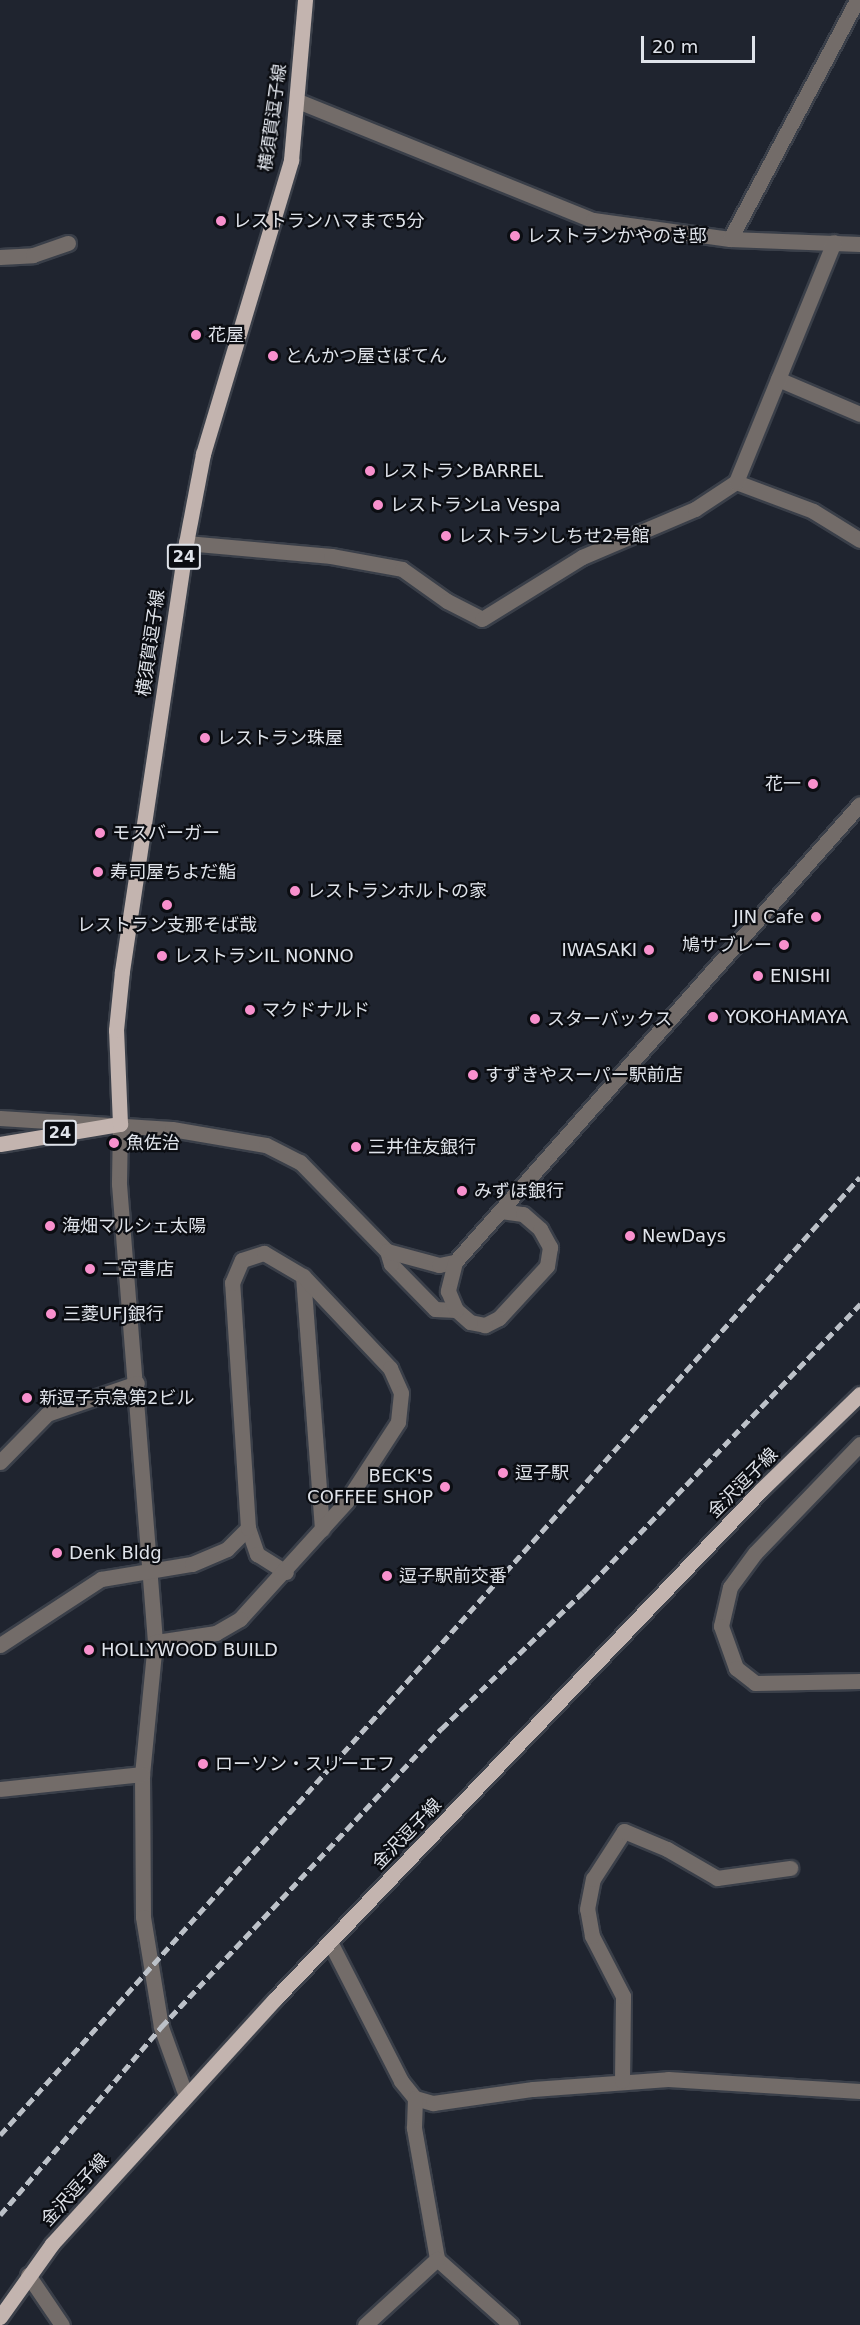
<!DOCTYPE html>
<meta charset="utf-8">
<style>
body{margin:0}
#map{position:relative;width:860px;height:2325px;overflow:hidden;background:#1f242f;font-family:"DejaVu Sans","Noto Sans JP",sans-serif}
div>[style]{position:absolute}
.roads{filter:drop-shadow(2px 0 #3a3f49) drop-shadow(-2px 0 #3a3f49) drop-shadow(0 2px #3a3f49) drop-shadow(0 -2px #3a3f49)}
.minor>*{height:15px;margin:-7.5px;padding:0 7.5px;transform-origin:7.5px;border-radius:7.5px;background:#736c69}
.major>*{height:15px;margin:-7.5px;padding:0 7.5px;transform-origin:7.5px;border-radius:7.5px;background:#c3b4af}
.rail>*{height:4.5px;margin-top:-2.25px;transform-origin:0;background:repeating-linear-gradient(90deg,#bcc1c8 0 9px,transparent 0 13.5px)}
.dots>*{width:16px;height:16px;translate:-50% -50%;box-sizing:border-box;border:3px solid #0b0d12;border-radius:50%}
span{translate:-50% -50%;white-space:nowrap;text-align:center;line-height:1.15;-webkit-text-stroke:4.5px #0b0d12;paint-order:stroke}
.shield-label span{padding:2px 4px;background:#0b0d12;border:2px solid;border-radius:4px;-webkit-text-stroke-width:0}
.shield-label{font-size:16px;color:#dfe3ea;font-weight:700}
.street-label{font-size:18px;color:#dfe3ea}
.poi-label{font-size:18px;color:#dfe3ea}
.left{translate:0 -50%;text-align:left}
.right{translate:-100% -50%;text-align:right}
.scale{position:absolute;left:641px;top:36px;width:114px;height:27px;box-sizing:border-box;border:3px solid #dfe3ea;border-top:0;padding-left:8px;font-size:18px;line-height:21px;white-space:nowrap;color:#dfe3ea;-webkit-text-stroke:4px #0b0d12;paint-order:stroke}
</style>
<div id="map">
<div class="roads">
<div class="minor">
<i style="left:298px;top:101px;width:318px;rotate:22deg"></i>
<i style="left:593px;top:220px;width:138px;rotate:7.9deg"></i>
<i style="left:730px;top:239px;width:130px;rotate:2.2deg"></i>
<i style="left:730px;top:239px;width:271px;rotate:-62deg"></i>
<i style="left:0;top:257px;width:33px;rotate:-3deg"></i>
<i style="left:33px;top:255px;width:37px;rotate:-19deg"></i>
<i style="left:778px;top:379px;width:89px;rotate:23.1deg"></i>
<i style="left:736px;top:482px;width:82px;rotate:20.6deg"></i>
<i style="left:813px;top:511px;width:55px;rotate:31.7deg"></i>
<i style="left:186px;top:543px;width:146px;rotate:5.1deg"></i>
<i style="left:331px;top:556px;width:72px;rotate:10.4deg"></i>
<i style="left:402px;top:569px;width:55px;rotate:35.4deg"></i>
<i style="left:447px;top:601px;width:39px;rotate:27deg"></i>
<i style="left:482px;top:619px;width:118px;rotate:-31.8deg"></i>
<i style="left:582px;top:557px;width:123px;rotate:-23deg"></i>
<i style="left:695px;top:509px;width:49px;rotate:-33.4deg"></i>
<i style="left:736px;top:482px;width:259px;rotate:-67.8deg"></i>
<i style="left:0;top:1118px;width:172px;rotate:3.7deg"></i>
<i style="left:172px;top:1129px;width:95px;rotate:9.7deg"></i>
<i style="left:266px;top:1145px;width:38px;rotate:27deg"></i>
<i style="left:300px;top:1162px;width:124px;rotate:45.7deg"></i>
<i style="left:120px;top:1124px;width:60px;rotate:91deg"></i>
<i style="left:119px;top:1184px;width:459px;rotate:85.5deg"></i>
<i style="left:155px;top:1642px;width:133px;rotate:95.6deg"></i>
<i style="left:142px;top:1774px;width:143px;rotate:89.6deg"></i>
<i style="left:143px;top:1917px;width:111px;rotate:80.7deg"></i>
<i style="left:161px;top:2027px;width:73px;rotate:70.1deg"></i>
<i style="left:501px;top:1211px;width:22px;rotate:8deg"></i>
<i style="left:523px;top:1214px;width:23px;rotate:41deg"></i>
<i style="left:540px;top:1229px;width:21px;rotate:61deg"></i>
<i style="left:550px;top:1247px;width:19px;rotate:99deg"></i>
<i style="left:547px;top:1266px;width:71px;rotate:132.7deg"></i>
<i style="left:499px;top:1318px;width:16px;rotate:153deg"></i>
<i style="left:485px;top:1325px;width:15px;rotate:-169deg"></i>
<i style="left:470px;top:1322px;width:18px;rotate:-139deg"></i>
<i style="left:456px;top:1310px;width:21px;rotate:-177deg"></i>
<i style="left:435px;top:1309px;width:63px;rotate:-134.4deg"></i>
<i style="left:391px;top:1264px;width:14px;rotate:-107deg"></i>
<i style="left:387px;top:1251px;width:54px;rotate:15.1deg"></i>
<i style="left:439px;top:1265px;width:16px;rotate:-11deg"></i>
<i style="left:455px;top:1262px;width:611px;rotate:-48.51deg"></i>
<i style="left:455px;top:1262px;width:30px;rotate:104deg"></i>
<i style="left:448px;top:1291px;width:21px;rotate:67deg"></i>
<i style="left:303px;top:1276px;width:254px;rotate:85.7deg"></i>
<i style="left:860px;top:1444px;width:151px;rotate:133.9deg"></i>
<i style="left:755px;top:1553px;width:42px;rotate:126.3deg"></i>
<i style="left:730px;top:1587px;width:40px;rotate:103deg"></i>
<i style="left:721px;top:1626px;width:45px;rotate:70.3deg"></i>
<i style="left:736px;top:1668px;width:24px;rotate:38deg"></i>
<i style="left:755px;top:1683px;width:105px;rotate:-1.1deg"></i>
<i style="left:0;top:1462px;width:67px;rotate:-45.6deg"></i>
<i style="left:47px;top:1414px;width:95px;rotate:-19deg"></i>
<i style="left:248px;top:1528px;width:28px;rotate:71deg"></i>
<i style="left:257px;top:1554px;width:34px;rotate:32deg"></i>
<i style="left:0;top:1645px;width:121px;rotate:-33.2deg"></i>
<i style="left:101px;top:1579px;width:92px;rotate:-9.4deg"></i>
<i style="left:192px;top:1564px;width:38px;rotate:-23deg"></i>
<i style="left:227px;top:1549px;width:30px;rotate:-45deg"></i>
<i style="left:248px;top:1528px;width:246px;rotate:-93.7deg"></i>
<i style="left:232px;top:1283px;width:25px;rotate:-67deg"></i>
<i style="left:242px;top:1260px;width:23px;rotate:-18deg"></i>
<i style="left:264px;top:1253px;width:45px;rotate:30.5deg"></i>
<i style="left:303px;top:1276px;width:127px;rotate:46.6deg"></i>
<i style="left:390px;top:1368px;width:27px;rotate:66deg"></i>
<i style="left:401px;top:1393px;width:29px;rotate:96deg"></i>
<i style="left:398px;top:1422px;width:95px;rotate:123deg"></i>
<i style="left:346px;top:1502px;width:158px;rotate:132.2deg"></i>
<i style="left:240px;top:1619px;width:28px;rotate:150deg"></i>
<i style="left:216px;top:1633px;width:62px;rotate:171.6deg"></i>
<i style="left:0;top:1789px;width:143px;rotate:-6deg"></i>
<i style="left:330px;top:1942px;width:156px;rotate:62.9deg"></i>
<i style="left:401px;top:2081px;width:22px;rotate:51deg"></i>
<i style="left:415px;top:2098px;width:19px;rotate:16deg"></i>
<i style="left:433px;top:2103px;width:101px;rotate:-8deg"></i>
<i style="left:533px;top:2089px;width:135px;rotate:-4.2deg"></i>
<i style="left:668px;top:2079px;width:192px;rotate:3.6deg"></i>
<i style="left:622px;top:2081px;width:85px;rotate:-89.3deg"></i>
<i style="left:623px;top:1996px;width:68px;rotate:-117.3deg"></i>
<i style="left:592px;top:1936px;width:27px;rotate:-100deg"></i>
<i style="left:587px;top:1909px;width:31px;rotate:-79deg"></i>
<i style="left:593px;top:1879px;width:57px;rotate:-57.1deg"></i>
<i style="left:624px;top:1831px;width:47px;rotate:22.7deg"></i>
<i style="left:667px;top:1849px;width:58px;rotate:30.1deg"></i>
<i style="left:717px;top:1878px;width:74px;rotate:-7.8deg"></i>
<i style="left:415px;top:2098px;width:30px;rotate:92deg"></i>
<i style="left:414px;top:2128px;width:133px;rotate:80deg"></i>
<i style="left:437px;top:2259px;width:99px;rotate:41.7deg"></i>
<i style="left:28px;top:2275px;width:60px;rotate:55.8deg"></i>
<i style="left:365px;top:2325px;width:98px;rotate:-42.5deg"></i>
</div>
<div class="major">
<i style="left:0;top:1144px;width:122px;rotate:-9.5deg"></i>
<i style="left:120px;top:1124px;width:94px;rotate:-92.4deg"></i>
<i style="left:116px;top:1030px;width:59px;rotate:-84.2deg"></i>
<i style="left:122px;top:971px;width:433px;rotate:-81.5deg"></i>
<i style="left:186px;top:543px;width:91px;rotate:-79.2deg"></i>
<i style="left:203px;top:454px;width:307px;rotate:-73.3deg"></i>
<i style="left:291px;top:160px;width:161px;rotate:-85deg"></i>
<i style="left:0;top:2317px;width:90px;rotate:-54.5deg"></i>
<i style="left:52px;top:2244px;width:330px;rotate:-47.7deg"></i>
<i style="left:274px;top:2000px;width:705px;rotate:-46.32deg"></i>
<i style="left:761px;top:1490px;width:138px;rotate:-44.1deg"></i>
</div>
</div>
<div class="rail">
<i style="left:0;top:2135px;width:1287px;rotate:-48.09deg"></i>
<i style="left:0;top:2215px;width:248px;rotate:-49.4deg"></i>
<i style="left:161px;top:2027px;width:409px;rotate:-46.8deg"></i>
<i style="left:441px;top:1729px;width:197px;rotate:-44deg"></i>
<i style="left:583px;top:1592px;width:400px;rotate:-46.1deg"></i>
</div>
<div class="dots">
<i style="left:221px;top:221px;background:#f890cd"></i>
<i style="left:515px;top:236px;background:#f890cd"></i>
<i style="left:196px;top:335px;background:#f890cd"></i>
<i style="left:273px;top:356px;background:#f890cd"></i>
<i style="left:370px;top:471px;background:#f890cd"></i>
<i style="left:378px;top:505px;background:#f890cd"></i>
<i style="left:446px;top:536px;background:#f890cd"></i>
<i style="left:205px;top:738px;background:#f890cd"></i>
<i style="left:813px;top:784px;background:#f890cd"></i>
<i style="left:100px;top:833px;background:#f890cd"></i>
<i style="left:98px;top:872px;background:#f890cd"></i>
<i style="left:295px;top:891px;background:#f890cd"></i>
<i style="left:167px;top:905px;background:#f890cd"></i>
<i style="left:816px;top:917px;background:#f890cd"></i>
<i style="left:784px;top:945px;background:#f890cd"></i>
<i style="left:649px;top:950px;background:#f890cd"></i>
<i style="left:162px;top:956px;background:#f890cd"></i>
<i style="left:758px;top:976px;background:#f890cd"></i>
<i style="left:250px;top:1010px;background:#f890cd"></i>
<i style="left:713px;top:1017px;background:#f890cd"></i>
<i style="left:535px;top:1019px;background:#f890cd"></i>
<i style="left:473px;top:1075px;background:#f890cd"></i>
<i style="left:114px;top:1143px;background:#f890cd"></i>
<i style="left:356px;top:1147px;background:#f890cd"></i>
<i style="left:462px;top:1191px;background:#f890cd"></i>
<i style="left:50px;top:1226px;background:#f890cd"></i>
<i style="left:630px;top:1236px;background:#f890cd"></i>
<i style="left:90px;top:1269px;background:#f890cd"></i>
<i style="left:51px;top:1314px;background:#f890cd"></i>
<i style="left:27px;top:1398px;background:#f890cd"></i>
<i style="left:503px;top:1473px;background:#f890cd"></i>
<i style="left:445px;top:1487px;background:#f890cd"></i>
<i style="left:57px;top:1553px;background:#f890cd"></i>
<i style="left:387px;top:1576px;background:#f890cd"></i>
<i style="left:89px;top:1650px;background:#f890cd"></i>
<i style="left:203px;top:1764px;background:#f890cd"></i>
</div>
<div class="shield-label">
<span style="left:184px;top:557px">24</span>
<span style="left:60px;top:1133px">24</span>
</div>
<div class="street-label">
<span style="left:273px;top:118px;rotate:-82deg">横須賀逗子線</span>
<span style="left:151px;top:643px;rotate:-82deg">横須賀逗子線</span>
<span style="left:743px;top:1483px;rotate:-45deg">金沢逗子線</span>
<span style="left:407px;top:1834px;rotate:-46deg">金沢逗子線</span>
<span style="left:75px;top:2190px;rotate:-48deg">金沢逗子線</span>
</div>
<div class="poi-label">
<span class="left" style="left:233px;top:221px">レストランハマまで5分</span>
<span class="left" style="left:527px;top:236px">レストランかやのき邸</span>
<span class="left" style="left:208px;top:335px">花屋</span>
<span class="left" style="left:285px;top:356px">とんかつ屋さぼてん</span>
<span class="left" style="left:382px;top:471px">レストランBARREL</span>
<span class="left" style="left:390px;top:505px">レストランLa Vespa</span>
<span class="left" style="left:458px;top:536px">レストランしちせ2号館</span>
<span class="left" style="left:217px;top:738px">レストラン珠屋</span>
<span class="right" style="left:801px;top:784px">花一</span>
<span class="left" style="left:112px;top:833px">モスバーガー</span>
<span class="left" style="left:110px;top:872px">寿司屋ちよだ鮨</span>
<span class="left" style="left:307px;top:891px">レストランホルトの家</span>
<span class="right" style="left:804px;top:917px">JIN Cafe</span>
<span style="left:167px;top:925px">レストラン支那そば哉</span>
<span class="right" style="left:772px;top:945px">鳩サブレー</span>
<span class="right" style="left:637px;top:950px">IWASAKI</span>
<span class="left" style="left:174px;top:956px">レストランIL NONNO</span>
<span class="left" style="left:770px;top:976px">ENISHI</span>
<span class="left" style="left:262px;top:1010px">マクドナルド</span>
<span class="left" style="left:725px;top:1017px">YOKOHAMAYA</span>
<span class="left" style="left:547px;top:1019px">スターバックス</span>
<span class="left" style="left:485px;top:1075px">すずきやスーパー駅前店</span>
<span class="left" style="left:126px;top:1143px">魚佐治</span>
<span class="left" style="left:368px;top:1147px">三井住友銀行</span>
<span class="left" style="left:474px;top:1191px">みずほ銀行</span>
<span class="left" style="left:62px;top:1226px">海畑マルシェ太陽</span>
<span class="left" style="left:642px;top:1236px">NewDays</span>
<span class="left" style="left:102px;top:1269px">二宮書店</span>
<span class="left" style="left:63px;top:1314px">三菱UFJ銀行</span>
<span class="left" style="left:39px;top:1398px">新逗子京急第2ビル</span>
<span class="left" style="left:515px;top:1473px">逗子駅</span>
<span class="right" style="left:433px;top:1487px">BECK'S<br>COFFEE SHOP</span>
<span class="left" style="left:69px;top:1553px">Denk Bldg</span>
<span class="left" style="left:399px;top:1576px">逗子駅前交番</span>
<span class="left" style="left:101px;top:1650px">HOLLYWOOD BUILD</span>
<span class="left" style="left:215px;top:1764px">ローソン・スリーエフ</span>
</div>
<div class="scale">20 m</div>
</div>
